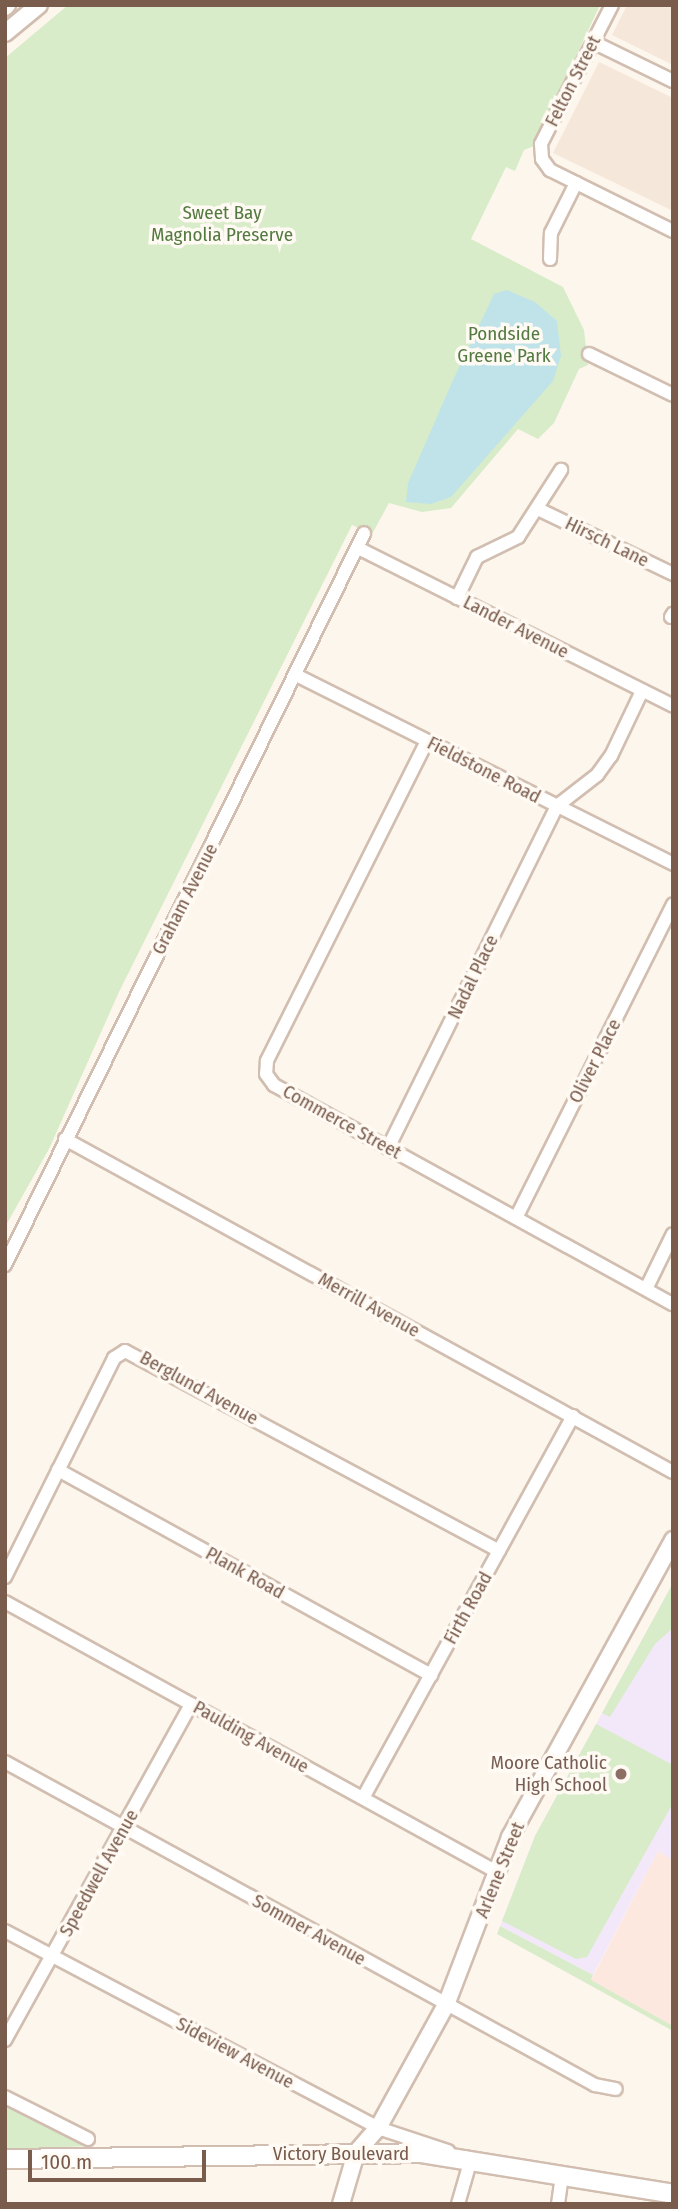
<!DOCTYPE html>
<style>
body{margin:0}
#map{position:relative;width:678px;height:2209px;overflow:hidden;background:#fdf6ec;font-family:"Fira Sans Condensed",sans-serif}
div>[style]{position:absolute}
.residential>*{inset:0;background:#f5e8da}
.commercial>*{inset:0;background:#fde8e0}
.education>*{inset:0;background:#f3e8fa}
.green>*{inset:0;background:#d8ecc9}
.water>*{inset:0;background:#bfe3e8}
.roads{filter:drop-shadow(2px 0 #d1beb0) drop-shadow(-2px 0 #d1beb0) drop-shadow(0 2px #d1beb0) drop-shadow(0 -2px #d1beb0)}
.minor>*{height:12px;margin:-6px;padding:0 6px;transform-origin:6px;border-radius:6px;background:#fff}
.tertiary>*{height:16px;margin:-8px;padding:0 8px;transform-origin:8px;border-radius:8px;background:#fff}
.secondary>*{height:18px;margin:-9px;padding:0 9px;transform-origin:9px;border-radius:9px;background:#fff}
.dots>*{width:19px;height:19px;translate:-50% -50%;box-sizing:border-box;border:4px solid #fffaf3;border-radius:50%}
span{translate:-50% -50%;white-space:nowrap;text-align:center;line-height:1.15;-webkit-text-stroke:7px #fffaf3;paint-order:stroke}
.street-label{font-size:19px;color:#7a5c4d}
.park-label{font-size:19px;color:#537a41}
.education-label{font-size:19px;color:#785e54}
.right{translate:-100% -50%;text-align:right}
.frame{position:absolute;inset:0;border:7px solid #7a5c4d;pointer-events:none}
.scale{position:absolute;left:28px;top:2150px;width:178px;height:32px;box-sizing:border-box;border:4px solid #7a5c4d;border-top:0;padding-left:9px;font-size:21px;line-height:24px;white-space:nowrap;color:#7a5c4d;-webkit-text-stroke:5px #fffaf3;paint-order:stroke}
</style>
<div id="map">
<div class="residential">
<i style="clip-path:polygon(627px 5px,673px 5px,673px 65px,612px 35px)"></i>
<i style="clip-path:polygon(599px 62px,673px 98px,673px 211px,553px 153px)"></i>
</div>
<div class="commercial">
<i style="clip-path:polygon(658px 1851px,673px 1860px,673px 2031px,590px 1982px)"></i>
</div>
<div class="education">
<i style="clip-path:polygon(673px 1583px,673px 1860px,658px 1851px,593px 1975px,500px 1926px,535px 1836px)"></i>
</div>
<div class="green">
<i style="clip-path:polygon(68px 5px,600px 5px,534px 146px,524px 150px,515px 171px,506px 167px,471px 239px,563px 287px,584px 330px,588px 365px,579px 369px,554px 423px,538px 439px,518px 429px,451px 508px,422px 512px,389px 503px,372px 534px,352px 525px,119px 992px,49px 1149px,5px 1227px,5px 58px)"></i>
<i style="clip-path:polygon(673px 1583px,673px 1628px,655px 1644px,610px 1717px,602px 1713px)"></i>
<i style="clip-path:polygon(596px 1724px,673px 1765px,673px 1803px,587px 1957px,576px 1959px,502px 1921px,535px 1836px)"></i>
<i style="clip-path:polygon(500px 1926px,593px 1975px,591px 1980px,673px 2026px,673px 2031px,497px 1934px)"></i>
<i style="clip-path:polygon(5px 2101px,88px 2146px,5px 2150px)"></i>
</div>
<div class="water">
<i style="clip-path:polygon(507px 290px,535px 302px,557px 321px,561px 356px,553px 381px,451px 497px,431px 504px,406px 502px,408px 483px,453px 380px,494px 294px)"></i>
</div>
<div class="roads">
<div class="minor">
<i style="left:612px;top:5px;width:156px;rotate:117.1deg"></i>
<i style="left:541px;top:144px;width:15px;rotate:86deg"></i>
<i style="left:542px;top:159px;width:14px;rotate:54deg"></i>
<i style="left:550px;top:170px;width:137px;rotate:26.4deg"></i>
<i style="left:593px;top:42px;width:89px;rotate:26deg"></i>
<i style="left:550px;top:259px;width:26px;rotate:-88deg"></i>
<i style="left:551px;top:233px;width:56px;rotate:-63.4deg"></i>
<i style="left:589px;top:354px;width:93px;rotate:26deg"></i>
<i style="left:540px;top:510px;width:148px;rotate:25.7deg"></i>
<i style="left:360px;top:549px;width:350px;rotate:26.6deg"></i>
<i style="left:457px;top:598px;width:46px;rotate:-64deg"></i>
<i style="left:477px;top:557px;width:46px;rotate:-26deg"></i>
<i style="left:518px;top:537px;width:80px;rotate:-57.3deg"></i>
<i style="left:671px;top:617px;width:4px;rotate:-56deg"></i>
<i style="left:296px;top:675px;width:422px;rotate:26.6deg"></i>
<i style="left:427px;top:741px;width:358px;rotate:116.6deg"></i>
<i style="left:267px;top:1061px;width:13px;rotate:94deg"></i>
<i style="left:266px;top:1074px;width:14px;rotate:54deg"></i>
<i style="left:274px;top:1085px;width:455px;rotate:28.8deg"></i>
<i style="left:65px;top:1139px;width:693px;rotate:28.71deg"></i>
<i style="left:388px;top:1148px;width:381px;rotate:-63.7deg"></i>
<i style="left:557px;top:806px;width:51px;rotate:-37.8deg"></i>
<i style="left:597px;top:775px;width:24px;rotate:-54deg"></i>
<i style="left:611px;top:756px;width:72px;rotate:-64.5deg"></i>
<i style="left:516px;top:1218px;width:351px;rotate:-63.4deg"></i>
<i style="left:5px;top:1265px;width:815px;rotate:-63.87deg"></i>
<i style="left:646px;top:1289px;width:61px;rotate:-63.9deg"></i>
<i style="left:58px;top:1470px;width:426px;rotate:28.8deg"></i>
<i style="left:5px;top:1577px;width:245px;rotate:-63.5deg"></i>
<i style="left:114px;top:1358px;width:13px;rotate:-32deg"></i>
<i style="left:125px;top:1351px;width:424px;rotate:28.1deg"></i>
<i style="left:5px;top:1602px;width:561px;rotate:28.76deg"></i>
<i style="left:5px;top:1762px;width:673px;rotate:28.7deg"></i>
<i style="left:595px;top:2085px;width:21px;rotate:11deg"></i>
<i style="left:363px;top:1798px;width:436px;rotate:-61.2deg"></i>
<i style="left:5px;top:1931px;width:422px;rotate:27.8deg"></i>
<i style="left:378px;top:2128px;width:74px;rotate:18.2deg"></i>
<i style="left:5px;top:2040px;width:384px;rotate:-61deg"></i>
<i style="left:5px;top:2097px;width:93px;rotate:26.8deg"></i>
<i style="left:458px;top:2204px;width:47px;rotate:-73.9deg"></i>
<i style="left:471px;top:2159px;width:6px;rotate:-162deg"></i>
<i style="left:558px;top:2204px;width:28px;rotate:-82deg"></i>
</div>
<div class="tertiary">
<i style="left:5px;top:7px;width:3px;rotate:-45deg"></i>
<i style="left:5px;top:33px;width:44px;rotate:-39.5deg"></i>
<i style="left:341px;top:2204px;width:53px;rotate:-73.6deg"></i>
<i style="left:356px;top:2153px;width:33px;rotate:-49deg"></i>
<i style="left:378px;top:2128px;width:141px;rotate:-61.1deg"></i>
<i style="left:446px;top:2005px;width:180px;rotate:-69.1deg"></i>
<i style="left:510px;top:1837px;width:339px;rotate:-61.2deg"></i>
</div>
<div class="secondary">
<i style="left:5px;top:2159px;width:416px;rotate:-0.8deg"></i>
<i style="left:421px;top:2153px;width:255px;rotate:9.2deg"></i>
</div>
</div>
<div class="dots">
<i style="left:621px;top:1774px;background:#8d6e63"></i>
</div>
<div class="street-label">
<span style="left:573px;top:81px;rotate:-63deg">Felton Street</span>
<span style="left:607px;top:542px;rotate:26deg">Hirsch Lane</span>
<span style="left:516px;top:627px;rotate:27deg">Lander Avenue</span>
<span style="left:484px;top:770px;rotate:27deg">Fieldstone Road</span>
<span style="left:185px;top:899px;rotate:-63deg">Graham Avenue</span>
<span style="left:473px;top:977px;rotate:-64deg">Nadal Place</span>
<span style="left:595px;top:1061px;rotate:-63deg">Oliver Place</span>
<span style="left:342px;top:1122px;rotate:29deg">Commerce Street</span>
<span style="left:369px;top:1305px;rotate:29deg">Merrill Avenue</span>
<span style="left:199px;top:1388px;rotate:29deg">Berglund Avenue</span>
<span style="left:245px;top:1573px;rotate:29deg">Plank Road</span>
<span style="left:468px;top:1608px;rotate:-61deg">Firth Road</span>
<span style="left:251px;top:1737px;rotate:29deg">Paulding Avenue</span>
<span style="left:500px;top:1870px;rotate:-68deg">Arlene Street</span>
<span style="left:99px;top:1873px;rotate:-61deg">Speedwell Avenue</span>
<span style="left:309px;top:1930px;rotate:29deg">Sommer Avenue</span>
<span style="left:235px;top:2053px;rotate:28deg">Sideview Avenue</span>
<span style="left:341px;top:2154px">Victory Boulevard</span>
</div>
<div class="park-label">
<span style="left:222px;top:224px">Sweet Bay<br>Magnolia Preserve</span>
<span style="left:504px;top:345px">Pondside<br>Greene Park</span>
</div>
<div class="education-label">
<span class="right" style="left:607px;top:1774px">Moore Catholic<br>High School</span>
</div>
<div class="frame"></div>
<div class="scale">100 m</div>
</div>
